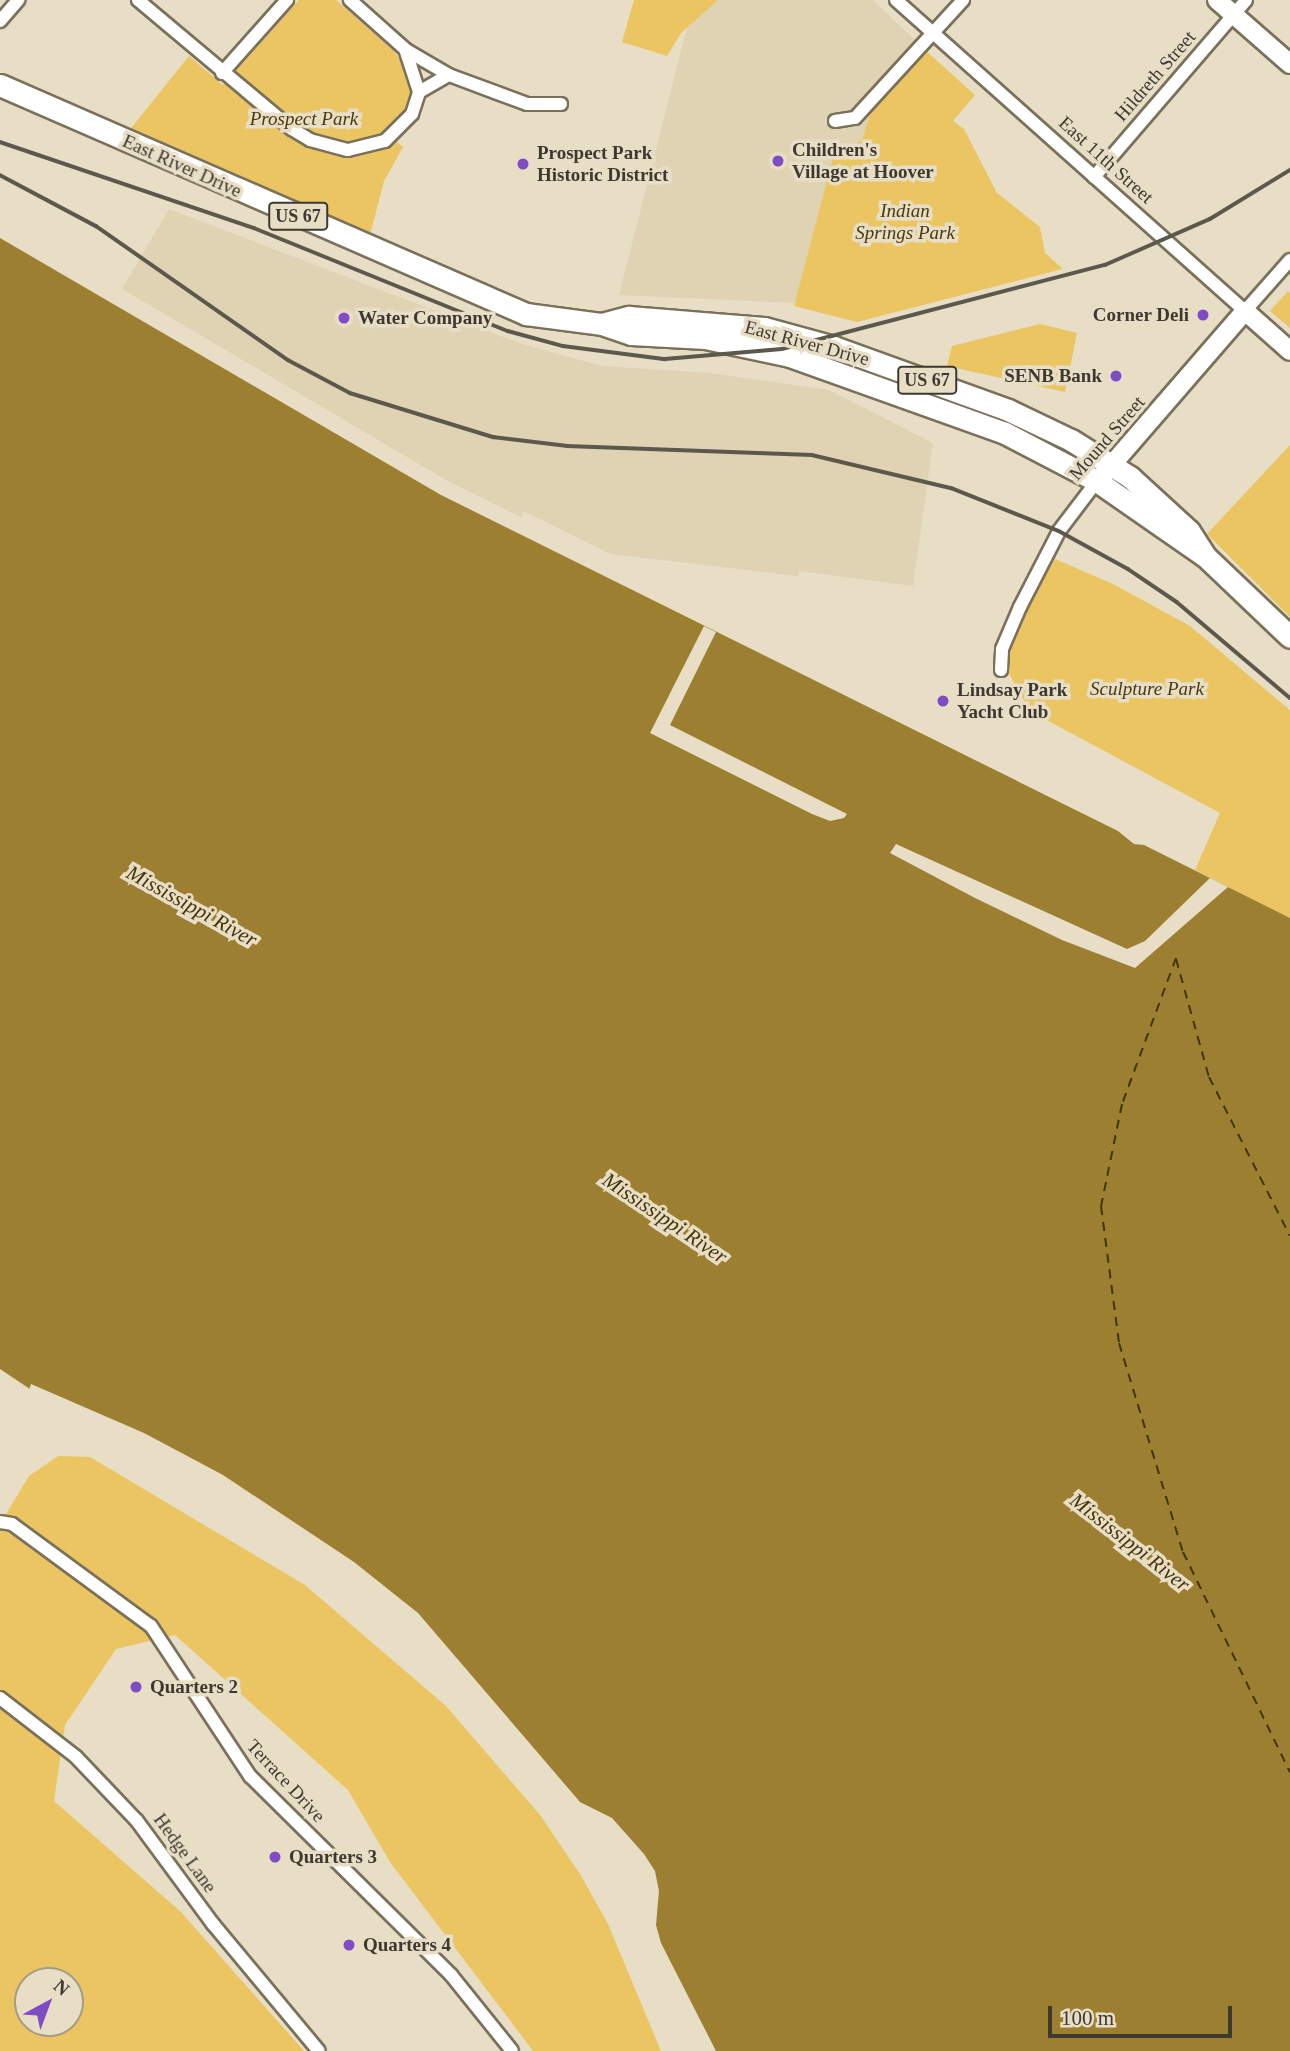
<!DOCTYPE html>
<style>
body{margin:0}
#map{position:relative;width:1290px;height:2051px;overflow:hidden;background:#e8dec5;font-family:Georgia,serif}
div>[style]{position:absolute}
.built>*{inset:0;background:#e0d3b3}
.green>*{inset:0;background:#eac561}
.water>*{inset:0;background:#9c7f31}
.pier>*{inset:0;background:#e8dec5}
.ferry>*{height:2px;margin-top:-1px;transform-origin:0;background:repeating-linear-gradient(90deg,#433407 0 9px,transparent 0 16px)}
.roads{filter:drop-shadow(2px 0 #7a715b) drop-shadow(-2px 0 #7a715b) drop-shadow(0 2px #7a715b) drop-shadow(0 -2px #7a715b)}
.street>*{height:12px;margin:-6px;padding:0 6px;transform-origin:6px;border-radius:6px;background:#fff}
.secondary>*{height:18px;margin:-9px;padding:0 9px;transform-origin:9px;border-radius:9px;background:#fff}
.primary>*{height:21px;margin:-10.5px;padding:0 10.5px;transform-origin:10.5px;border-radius:10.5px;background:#fff}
.rail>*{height:3.5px;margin:-1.75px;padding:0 1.75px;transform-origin:1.75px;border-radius:1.75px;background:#5d584c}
.dots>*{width:19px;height:19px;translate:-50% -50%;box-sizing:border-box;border:4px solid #e8dec5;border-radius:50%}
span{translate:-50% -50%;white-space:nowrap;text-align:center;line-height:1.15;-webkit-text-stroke:7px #e8dec5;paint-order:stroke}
.shield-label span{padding:2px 5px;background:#e8dec5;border:2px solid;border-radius:5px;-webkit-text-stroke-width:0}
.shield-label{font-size:18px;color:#3d3930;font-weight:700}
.street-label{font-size:19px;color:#3d3930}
.park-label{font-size:19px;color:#493a0e;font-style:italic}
.poi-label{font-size:19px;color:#3d3930;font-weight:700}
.left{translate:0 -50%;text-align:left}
.right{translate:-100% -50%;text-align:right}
.water-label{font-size:21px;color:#433407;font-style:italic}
.north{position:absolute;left:14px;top:1967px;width:70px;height:70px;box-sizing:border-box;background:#e8dec5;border:2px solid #a49c89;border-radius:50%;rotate:41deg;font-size:19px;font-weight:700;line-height:28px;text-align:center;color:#3d3930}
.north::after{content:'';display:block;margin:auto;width:24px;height:32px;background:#7e4dc5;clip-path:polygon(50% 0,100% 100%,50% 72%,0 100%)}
.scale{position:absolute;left:1048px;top:2006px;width:184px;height:32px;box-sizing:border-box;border:4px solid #3d3930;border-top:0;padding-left:9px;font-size:21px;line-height:24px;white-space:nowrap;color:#3d3930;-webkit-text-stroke:5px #e8dec5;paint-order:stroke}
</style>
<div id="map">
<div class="built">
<i style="clip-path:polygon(694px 0,873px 0,924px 49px,867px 126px,862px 140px,851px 146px,836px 146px,795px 303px,619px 295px)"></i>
<i style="clip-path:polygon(169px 209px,522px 344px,602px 366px,711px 373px,829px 390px,933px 443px,913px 586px,799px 571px,798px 576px,611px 554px,523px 511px,521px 517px,446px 480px,122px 289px)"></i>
</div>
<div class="green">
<i style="clip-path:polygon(299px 0,336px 0,395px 52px,411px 78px,410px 108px,386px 134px,403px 147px,384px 181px,370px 235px,128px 132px,189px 56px,223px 85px)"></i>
<i style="clip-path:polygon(634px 0,718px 0,681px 33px,667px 56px,622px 42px)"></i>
<i style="clip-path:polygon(924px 49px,975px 95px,953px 121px,964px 129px,997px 193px,1040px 227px,1045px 253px,1063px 269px,857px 322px,794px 306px,836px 146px,851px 146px,862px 140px,872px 109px)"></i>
<i style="clip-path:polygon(1288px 291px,1290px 293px,1290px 328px,1270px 311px)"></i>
<i style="clip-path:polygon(1040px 324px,1077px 333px,1065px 392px,947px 366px,952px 346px)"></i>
<i style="clip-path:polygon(1290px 445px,1290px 617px,1207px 534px)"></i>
<i style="clip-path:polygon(1055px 559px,1113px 584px,1190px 626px,1290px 710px,1290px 918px,1195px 870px,1220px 813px,1039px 716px,1025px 702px,1008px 672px,1007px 658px,1029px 603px)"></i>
<i style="clip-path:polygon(evenodd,58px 1456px,90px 1457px,305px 1585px,446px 1706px,540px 1815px,580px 1874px,608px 1924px,661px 2051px,533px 2051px,390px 1862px,348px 1790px,175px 1635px,116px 1649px,65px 1725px,54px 1801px,181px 1912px,304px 2051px,0 2051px,0 1524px,29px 1476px,58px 1456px,28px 1981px,70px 1981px,70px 2023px,28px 2023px,28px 1981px)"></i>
</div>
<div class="water">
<i style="clip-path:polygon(0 238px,441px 495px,1118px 831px,1134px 844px,1144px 845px,1290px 918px,1290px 2051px,709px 2051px,651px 1931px,653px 1877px,611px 1823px,570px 1802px,411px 1616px,238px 1490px,30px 1389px,0 1369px)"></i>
</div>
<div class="pier">
<i style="clip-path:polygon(704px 626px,716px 632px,670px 725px,847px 814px,844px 818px,830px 821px,812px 814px,650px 733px)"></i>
<i style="clip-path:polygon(896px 844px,1127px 949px,1145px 941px,1210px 878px,1228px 887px,1135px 968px,1062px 940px,975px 898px,890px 853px)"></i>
<i style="clip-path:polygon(31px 1384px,144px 1433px,223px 1475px,354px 1562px,418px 1613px,580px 1802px,612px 1818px,644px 1854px,655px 1871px,659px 1891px,656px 1925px,661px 1943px,716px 2051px,705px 2051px,648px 1932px,649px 1878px,609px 1826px,568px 1804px,409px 1618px,236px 1493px,28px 1393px)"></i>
</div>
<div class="ferry">
<i style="left:1176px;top:958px;width:156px;rotate:110.3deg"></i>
<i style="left:1122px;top:1104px;width:104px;rotate:101.6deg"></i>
<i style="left:1101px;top:1206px;width:138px;rotate:82.5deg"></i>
<i style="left:1119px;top:1343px;width:219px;rotate:73deg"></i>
<i style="left:1183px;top:1552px;width:245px;rotate:64.1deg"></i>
<i style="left:1176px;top:959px;width:123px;rotate:74.4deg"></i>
<i style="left:1209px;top:1077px;width:178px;rotate:63deg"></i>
</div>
<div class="roads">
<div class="street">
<i style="left:138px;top:0;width:201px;rotate:40deg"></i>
<i style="left:292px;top:129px;width:21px;rotate:31deg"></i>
<i style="left:310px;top:140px;width:39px;rotate:15deg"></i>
<i style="left:348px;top:150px;width:38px;rotate:-14deg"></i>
<i style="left:385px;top:141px;width:38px;rotate:-45deg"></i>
<i style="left:412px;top:114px;width:23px;rotate:-72deg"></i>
<i style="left:419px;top:92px;width:45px;rotate:-108deg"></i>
<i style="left:405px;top:49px;width:74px;rotate:-138.3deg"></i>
<i style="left:896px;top:0;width:467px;rotate:41.7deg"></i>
<i style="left:1245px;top:311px;width:68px;rotate:-48.6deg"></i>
<i style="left:0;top:21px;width:28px;rotate:-49deg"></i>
<i style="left:406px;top:50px;width:50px;rotate:30.2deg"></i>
<i style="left:449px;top:75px;width:83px;rotate:20.4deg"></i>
<i style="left:527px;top:104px;width:34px"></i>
<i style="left:222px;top:73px;width:98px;rotate:-48.3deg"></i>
<i style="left:419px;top:92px;width:34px;rotate:-30deg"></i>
<i style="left:835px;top:121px;width:20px;rotate:-9deg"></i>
<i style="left:855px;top:118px;width:160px;rotate:-47.5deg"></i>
<i style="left:1094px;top:177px;width:233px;rotate:-49.3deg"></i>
<i style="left:1001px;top:670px;width:21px;rotate:-87deg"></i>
<i style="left:1002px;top:649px;width:46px;rotate:-66.8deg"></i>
<i style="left:1020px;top:607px;width:85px;rotate:-62.8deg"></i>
<i style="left:1059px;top:531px;width:63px;rotate:-52.8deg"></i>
<i style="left:0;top:1522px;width:12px;rotate:9deg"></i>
<i style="left:12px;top:1524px;width:172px;rotate:36.3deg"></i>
<i style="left:151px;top:1626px;width:180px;rotate:56.6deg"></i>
<i style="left:250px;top:1776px;width:283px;rotate:44.7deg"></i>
<i style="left:451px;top:1975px;width:97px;rotate:51.2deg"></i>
<i style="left:0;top:1698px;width:96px;rotate:37.8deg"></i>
<i style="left:76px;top:1757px;width:88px;rotate:46.4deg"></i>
<i style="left:137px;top:1821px;width:128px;rotate:53.6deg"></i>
<i style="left:213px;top:1924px;width:165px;rotate:50.2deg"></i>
</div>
<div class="secondary">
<i style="left:1217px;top:0;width:97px;rotate:41.2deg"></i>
<i style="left:1103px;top:475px;width:217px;rotate:-49.1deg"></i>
<i style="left:1245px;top:311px;width:60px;rotate:41.6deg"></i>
</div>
<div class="primary">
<i style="left:0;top:85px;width:574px;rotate:23.53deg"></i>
<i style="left:526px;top:314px;width:77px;rotate:7.5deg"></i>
<i style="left:602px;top:324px;width:31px;rotate:19deg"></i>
<i style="left:631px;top:334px;width:74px;rotate:3.1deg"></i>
<i style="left:705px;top:338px;width:87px;rotate:12deg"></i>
<i style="left:790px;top:356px;width:228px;rotate:19.7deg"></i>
<i style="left:1005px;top:433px;width:104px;rotate:27.6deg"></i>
<i style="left:1097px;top:481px;width:131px;rotate:34.8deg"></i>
<i style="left:1205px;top:556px;width:117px;rotate:43.6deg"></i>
<i style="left:602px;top:324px;width:28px;rotate:-15deg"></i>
<i style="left:629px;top:317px;width:135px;rotate:4.7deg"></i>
<i style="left:764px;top:328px;width:73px;rotate:15.2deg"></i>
<i style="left:834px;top:347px;width:185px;rotate:19.9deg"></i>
<i style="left:1008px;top:410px;width:70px;rotate:25.5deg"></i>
<i style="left:1071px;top:440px;width:70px;rotate:32.1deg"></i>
<i style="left:1130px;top:477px;width:80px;rotate:42.5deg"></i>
<i style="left:1189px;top:531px;width:27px;rotate:57deg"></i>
</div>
</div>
<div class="rail">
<i style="left:0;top:142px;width:268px;rotate:18.7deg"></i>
<i style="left:254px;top:228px;width:274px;rotate:22.1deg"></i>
<i style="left:508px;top:331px;width:57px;rotate:15.3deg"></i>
<i style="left:563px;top:346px;width:103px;rotate:7.3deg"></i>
<i style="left:665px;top:359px;width:117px;rotate:-4.9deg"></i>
<i style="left:782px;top:349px;width:334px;rotate:-14.6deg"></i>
<i style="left:1105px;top:265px;width:115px;rotate:-23.7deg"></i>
<i style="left:1210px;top:219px;width:94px;rotate:-31.5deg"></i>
<i style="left:0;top:175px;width:109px;rotate:28deg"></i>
<i style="left:96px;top:226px;width:234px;rotate:34.9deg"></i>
<i style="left:288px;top:360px;width:70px;rotate:28deg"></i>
<i style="left:350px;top:393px;width:150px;rotate:17.1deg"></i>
<i style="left:493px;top:437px;width:75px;rotate:6.9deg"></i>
<i style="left:567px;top:446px;width:245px;rotate:2.1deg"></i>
<i style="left:812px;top:455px;width:143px;rotate:13.4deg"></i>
<i style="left:951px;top:488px;width:116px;rotate:21.7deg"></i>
<i style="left:1059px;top:531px;width:79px;rotate:28.8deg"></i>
<i style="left:1128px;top:569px;width:59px;rotate:34deg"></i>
<i style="left:1177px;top:602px;width:148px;rotate:40.3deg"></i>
</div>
<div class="dots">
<i style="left:778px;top:161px;background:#7e4dc5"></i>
<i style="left:523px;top:164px;background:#7e4dc5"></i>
<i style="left:1203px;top:315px;background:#7e4dc5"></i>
<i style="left:344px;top:318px;background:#7e4dc5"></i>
<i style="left:1116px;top:376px;background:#7e4dc5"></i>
<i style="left:943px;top:701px;background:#7e4dc5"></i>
<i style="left:136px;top:1687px;background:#7e4dc5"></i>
<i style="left:275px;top:1857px;background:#7e4dc5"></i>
<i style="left:349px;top:1945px;background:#7e4dc5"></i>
</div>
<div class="shield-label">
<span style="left:298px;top:216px">US 67</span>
<span style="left:927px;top:380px">US 67</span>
</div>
<div class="street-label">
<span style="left:1155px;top:76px;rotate:-49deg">Hildreth Street</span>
<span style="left:1106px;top:160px;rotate:42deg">East 11th Street</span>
<span style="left:182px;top:166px;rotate:24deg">East River Drive</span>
<span style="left:807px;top:343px;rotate:15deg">East River Drive</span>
<span style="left:1107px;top:438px;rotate:-49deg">Mound Street</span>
<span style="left:286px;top:1781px;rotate:47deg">Terrace Drive</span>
<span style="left:185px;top:1853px;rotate:54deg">Hedge Lane</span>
</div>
<div class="park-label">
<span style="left:304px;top:119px">Prospect Park</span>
<span style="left:905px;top:222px">Indian<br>Springs Park</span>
<span style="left:1147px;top:689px">Sculpture Park</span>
</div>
<div class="poi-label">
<span class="left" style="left:792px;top:161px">Children's<br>Village at Hoover</span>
<span class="left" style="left:537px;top:164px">Prospect Park<br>Historic District</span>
<span class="right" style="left:1189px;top:315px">Corner Deli</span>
<span class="left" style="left:358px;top:318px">Water Company</span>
<span class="right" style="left:1102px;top:376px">SENB Bank</span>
<span class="left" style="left:957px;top:701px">Lindsay Park<br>Yacht Club</span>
<span class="left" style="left:150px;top:1687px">Quarters 2</span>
<span class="left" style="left:289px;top:1857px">Quarters 3</span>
<span class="left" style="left:363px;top:1945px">Quarters 4</span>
</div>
<div class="water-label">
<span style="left:192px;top:906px;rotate:29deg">Mississippi River</span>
<span style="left:665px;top:1218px;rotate:34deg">Mississippi River</span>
<span style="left:1130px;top:1542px;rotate:38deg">Mississippi River</span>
</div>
<div class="north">N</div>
<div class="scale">100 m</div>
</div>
